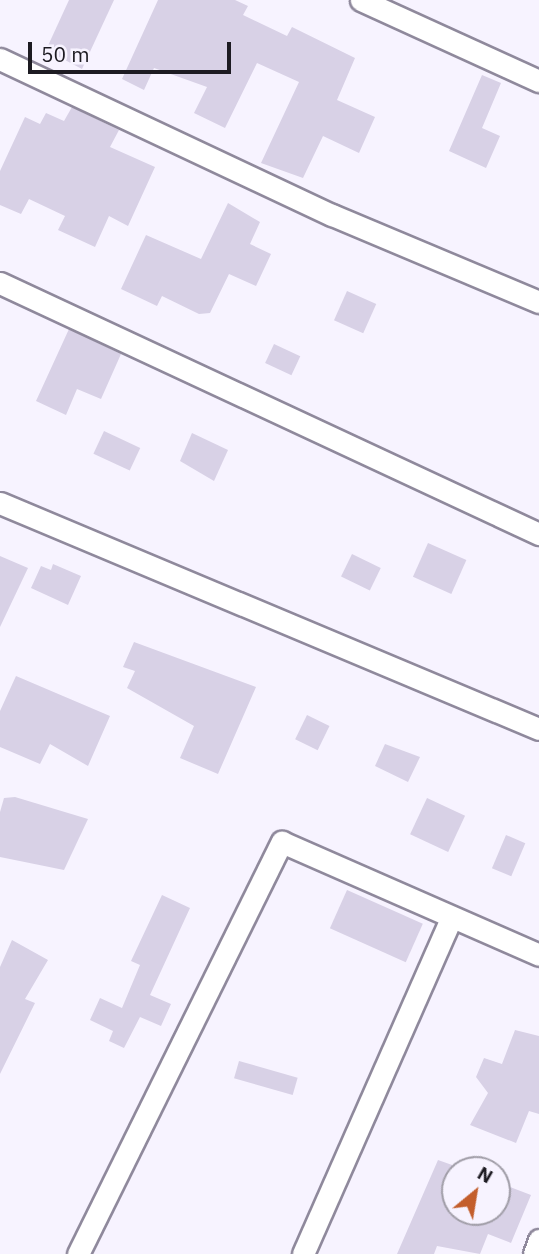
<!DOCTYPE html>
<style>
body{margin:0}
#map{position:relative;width:539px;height:1254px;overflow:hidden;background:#f7f3ff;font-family:"IBM Plex Sans",sans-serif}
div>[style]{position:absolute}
.building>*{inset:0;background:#d8d1e6;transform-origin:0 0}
.roads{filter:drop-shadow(2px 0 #8f899c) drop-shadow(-2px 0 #8f899c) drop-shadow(0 2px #8f899c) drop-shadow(0 -2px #8f899c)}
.minor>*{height:21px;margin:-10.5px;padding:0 10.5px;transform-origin:10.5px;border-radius:10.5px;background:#fff}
span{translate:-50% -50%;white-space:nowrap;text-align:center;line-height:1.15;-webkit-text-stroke:5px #f7f3ff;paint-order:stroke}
.north{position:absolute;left:441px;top:1156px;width:70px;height:70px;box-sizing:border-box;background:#f7f3ff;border:2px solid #a09da7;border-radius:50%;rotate:30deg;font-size:19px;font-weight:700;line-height:28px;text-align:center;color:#1d1b22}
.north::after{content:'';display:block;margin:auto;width:24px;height:32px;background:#c35e2c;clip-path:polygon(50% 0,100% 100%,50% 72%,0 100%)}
.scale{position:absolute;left:28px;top:42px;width:203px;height:32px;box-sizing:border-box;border:4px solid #1d1b22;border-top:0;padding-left:9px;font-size:21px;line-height:24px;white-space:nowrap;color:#1d1b22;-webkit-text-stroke:5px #f7f3ff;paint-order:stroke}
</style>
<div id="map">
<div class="building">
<i style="clip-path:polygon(69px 0,114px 0,82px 69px,46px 50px)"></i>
<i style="clip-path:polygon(158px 0,235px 0,248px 6px,243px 15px,287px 36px,292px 27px,355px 58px,337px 100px,375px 117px,359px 153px,323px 136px,303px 178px,261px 163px,299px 82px,257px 63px,225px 128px,194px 113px,207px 87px,154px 68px,144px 90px,122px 79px)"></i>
<i style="clip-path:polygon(482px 75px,501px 83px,482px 128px,500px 136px,486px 168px,449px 151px)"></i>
<i style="clip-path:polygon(72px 107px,119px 130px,110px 147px,155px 167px,128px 226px,109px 216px,95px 247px,58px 230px,65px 216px,29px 199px,21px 214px,0 205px,0 171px,25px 117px,40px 124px,46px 113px,64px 121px)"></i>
<i style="clip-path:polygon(228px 203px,260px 222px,250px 244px,271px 254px,256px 286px,229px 274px,210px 313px,199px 314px,162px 296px,157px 306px,121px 289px,146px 235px,201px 259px)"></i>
<i style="left:347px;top:291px;width:32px;height:32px;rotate:24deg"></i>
<i style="clip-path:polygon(69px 329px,121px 354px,101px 399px,77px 389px,66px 415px,36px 401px)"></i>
<i style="left:274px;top:344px;width:29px;height:21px;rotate:25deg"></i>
<i style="left:104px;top:431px;width:40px;height:25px;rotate:25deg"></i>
<i style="clip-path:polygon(192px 433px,228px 450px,214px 481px,180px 461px)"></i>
<i style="left:428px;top:543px;width:42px;height:37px;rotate:24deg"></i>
<i style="left:352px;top:554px;width:32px;height:25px;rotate:26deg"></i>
<i style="clip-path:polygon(0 556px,28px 568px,0 627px)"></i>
<i style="clip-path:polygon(53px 564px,81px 576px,68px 605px,31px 588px,41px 566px,51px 570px)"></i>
<i style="clip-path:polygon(134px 642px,256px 687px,218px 774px,180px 758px,194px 726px,127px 688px,135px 671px,123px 667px)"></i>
<i style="clip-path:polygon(16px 676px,110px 716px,88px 766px,50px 744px,40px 764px,0 747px,0 711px)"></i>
<i style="left:307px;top:715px;width:25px;height:27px;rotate:26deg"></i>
<i style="clip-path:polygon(385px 744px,420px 757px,408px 782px,375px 766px)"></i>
<i style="clip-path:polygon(15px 797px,88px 819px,64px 870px,0 857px,0 812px,4px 798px)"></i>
<i style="left:427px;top:798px;width:42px;height:40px;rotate:25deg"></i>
<i style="left:506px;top:835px;width:21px;height:36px;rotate:23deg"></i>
<i style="left:347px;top:890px;width:83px;height:42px;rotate:24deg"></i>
<i style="clip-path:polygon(162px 895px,190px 908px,150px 995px,171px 1004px,161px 1026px,140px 1017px,124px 1048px,109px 1041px,113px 1031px,90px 1020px,100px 998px,122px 1008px,140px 965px,131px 961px)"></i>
<i style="clip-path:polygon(12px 940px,48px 960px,25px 999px,35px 1003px,0 1074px,0 967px)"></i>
<i style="clip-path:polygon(515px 1030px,539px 1036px,539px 1114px,529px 1111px,516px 1143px,470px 1125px,488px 1093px,476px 1077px,484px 1058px,502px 1064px)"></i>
<i style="left:239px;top:1061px;width:61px;height:18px;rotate:16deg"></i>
<i style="clip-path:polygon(438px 1160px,455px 1166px,455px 1212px,497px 1212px,497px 1182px,531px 1195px,511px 1243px,488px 1234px,480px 1254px,437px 1246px,434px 1254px,397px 1254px)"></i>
</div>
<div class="roads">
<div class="minor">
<i style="left:361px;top:0;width:196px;rotate:24.5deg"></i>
<i style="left:0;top:59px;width:367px;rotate:25.2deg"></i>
<i style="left:332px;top:215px;width:225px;rotate:22.8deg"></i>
<i style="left:0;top:283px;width:595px;rotate:24.97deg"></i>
<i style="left:0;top:503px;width:584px;rotate:22.75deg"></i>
<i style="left:78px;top:1254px;width:460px;rotate:-63.7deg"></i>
<i style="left:282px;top:842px;width:281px;rotate:23.7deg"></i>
<i style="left:303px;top:1254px;width:365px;rotate:-66.2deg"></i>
<i style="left:534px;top:1254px;width:15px;rotate:-70deg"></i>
</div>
</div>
<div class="north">N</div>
<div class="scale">50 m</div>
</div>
